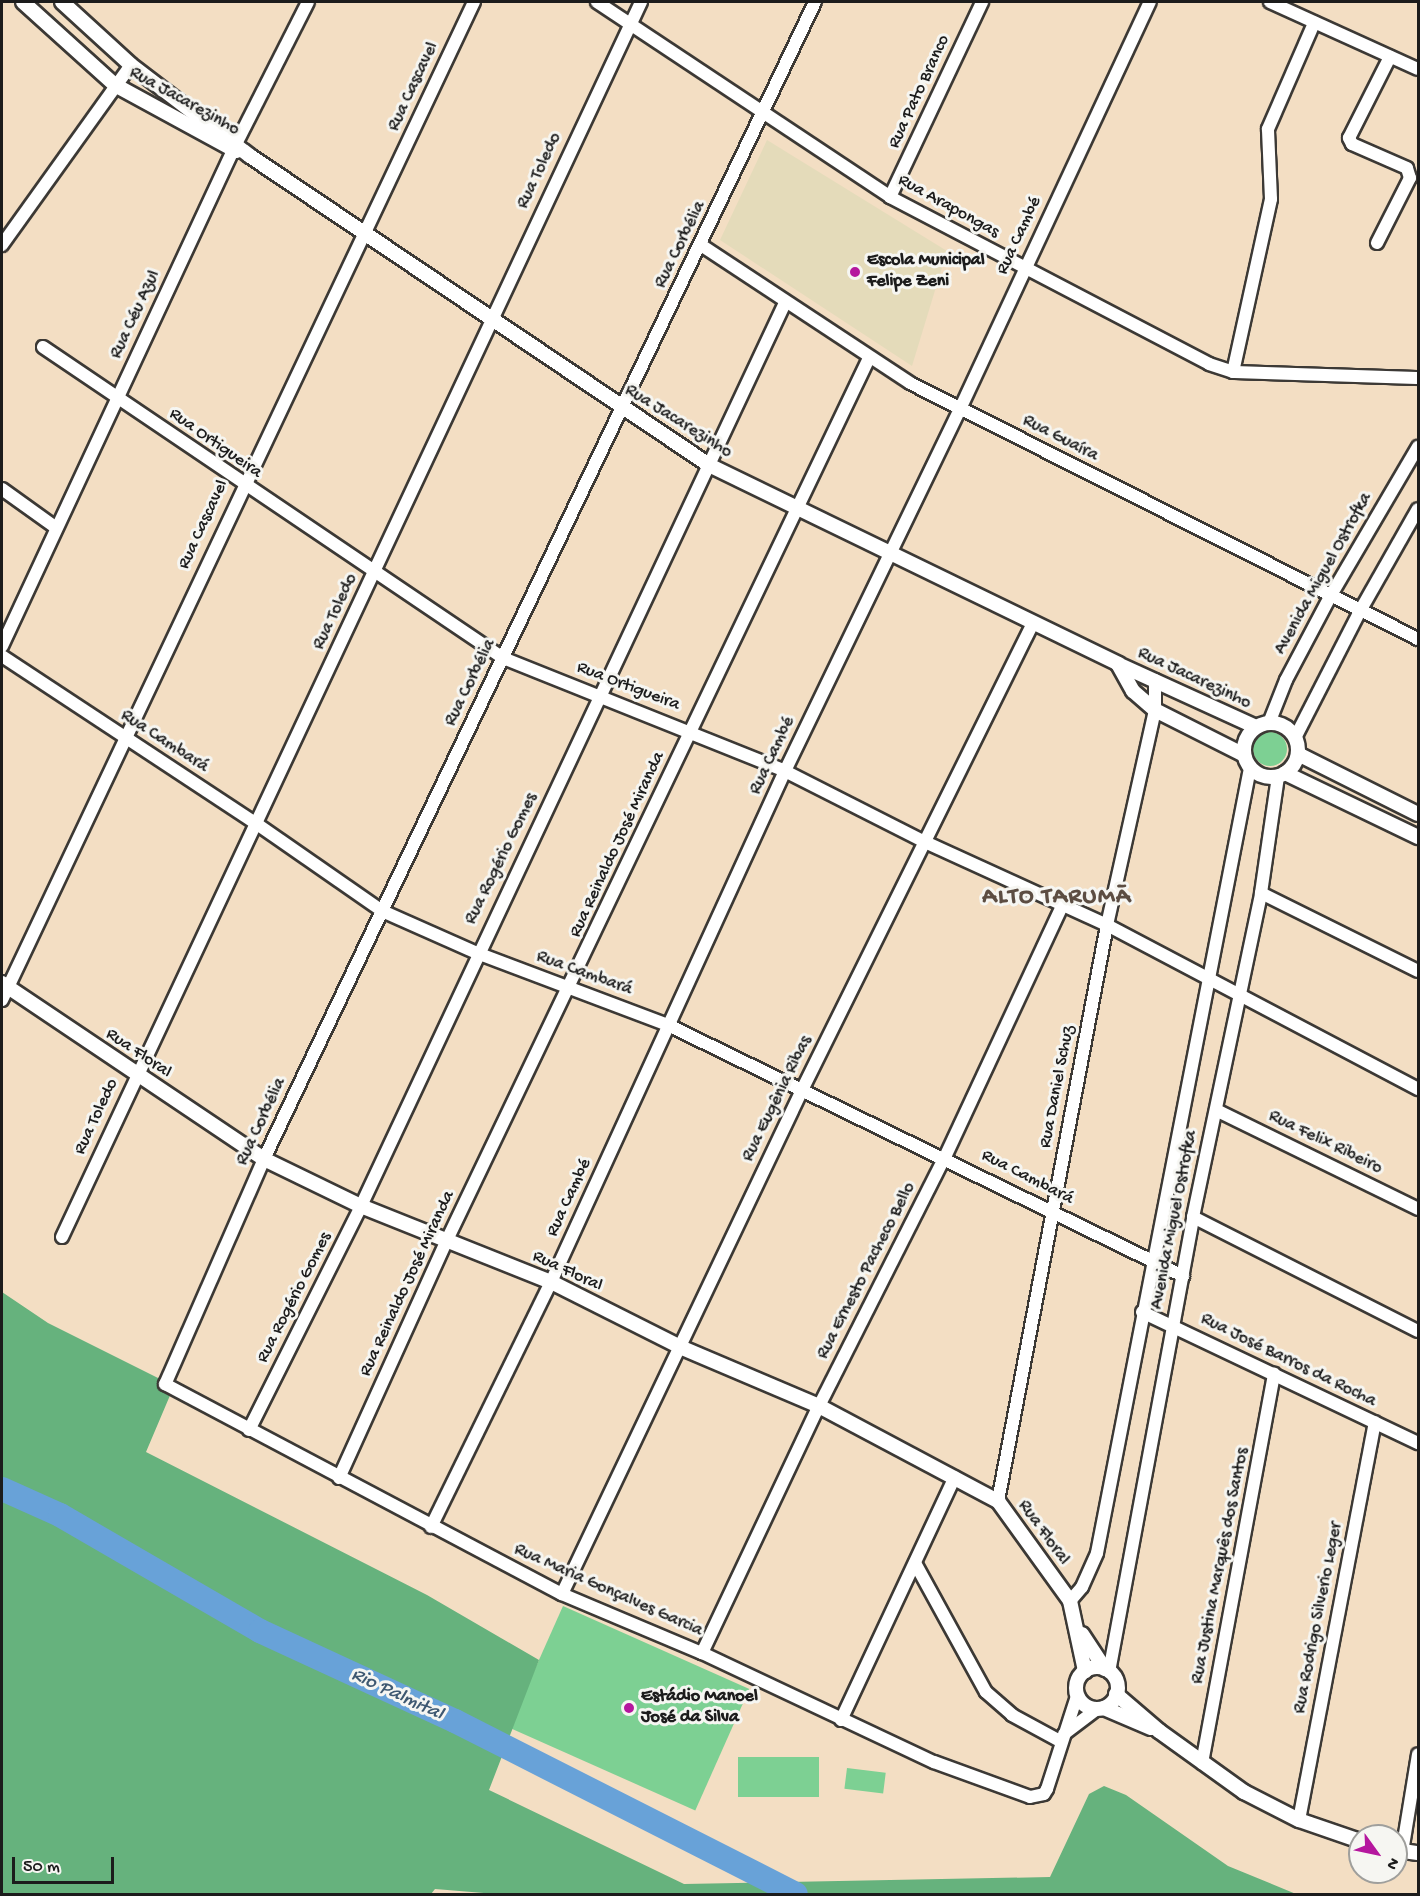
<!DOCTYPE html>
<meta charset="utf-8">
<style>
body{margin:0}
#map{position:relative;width:1420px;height:1896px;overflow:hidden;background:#f3dec3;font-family:"Gochi Hand",sans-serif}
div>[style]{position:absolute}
.built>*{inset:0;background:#e4dbba}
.green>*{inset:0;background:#7dd093;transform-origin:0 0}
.round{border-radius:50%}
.forest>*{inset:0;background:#66b27d}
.river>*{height:24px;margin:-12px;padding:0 12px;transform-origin:12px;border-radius:12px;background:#68a2d8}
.roads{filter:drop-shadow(2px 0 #3c3935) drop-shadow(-2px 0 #3c3935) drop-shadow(0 2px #3c3935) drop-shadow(0 -2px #3c3935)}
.minor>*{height:12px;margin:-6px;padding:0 6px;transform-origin:6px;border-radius:6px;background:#fff}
.tertiary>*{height:14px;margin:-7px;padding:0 7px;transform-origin:7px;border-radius:7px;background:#fff}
.tertiary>.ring{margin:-7px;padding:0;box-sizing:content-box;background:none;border:14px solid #fff;border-radius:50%}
.dots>*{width:16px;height:16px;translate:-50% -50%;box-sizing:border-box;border:3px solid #f6f6f2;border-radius:50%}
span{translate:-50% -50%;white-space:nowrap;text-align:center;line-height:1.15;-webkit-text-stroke:6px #f6f6f2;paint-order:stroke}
.street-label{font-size:18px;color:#1c1c1c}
.poi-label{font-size:18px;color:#1c1c1c;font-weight:700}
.left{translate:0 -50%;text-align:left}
.water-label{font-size:20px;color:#3e5871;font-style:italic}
.district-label{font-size:24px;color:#5c4d42;font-weight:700;letter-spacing:1.5px}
.frame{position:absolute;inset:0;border:3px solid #1c1c1c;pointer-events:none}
.north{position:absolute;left:1348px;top:1824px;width:60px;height:60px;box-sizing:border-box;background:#f6f6f2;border:2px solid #9f9f9c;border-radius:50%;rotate:123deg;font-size:16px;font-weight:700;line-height:24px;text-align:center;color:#1c1c1c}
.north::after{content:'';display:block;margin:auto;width:21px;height:27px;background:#b5179e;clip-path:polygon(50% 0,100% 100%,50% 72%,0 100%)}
.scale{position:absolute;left:12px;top:1857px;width:102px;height:27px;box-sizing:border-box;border:3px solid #1c1c1c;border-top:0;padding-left:8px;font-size:18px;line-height:21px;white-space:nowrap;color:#1c1c1c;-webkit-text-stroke:4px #f6f6f2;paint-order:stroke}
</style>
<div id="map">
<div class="built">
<i style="clip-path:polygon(767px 140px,947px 251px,912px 366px,720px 240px)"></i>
</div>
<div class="green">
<i class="round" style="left:1253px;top:732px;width:34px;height:34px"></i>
<i style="left:563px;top:1606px;width:204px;height:133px;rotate:24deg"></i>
<i style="left:819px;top:1757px;width:40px;height:81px;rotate:90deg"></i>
<i style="left:847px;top:1768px;width:39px;height:21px;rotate:7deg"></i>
</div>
<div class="forest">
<i style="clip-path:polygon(2px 1292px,48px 1323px,174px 1386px,146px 1452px,427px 1595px,539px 1660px,489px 1790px,684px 1884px,1050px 1877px,1089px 1794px,1104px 1786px,1126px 1795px,1228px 1866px,1296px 1894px,496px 1894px,435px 1889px,431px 1894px,2px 1894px)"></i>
</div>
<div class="river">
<i style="left:2px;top:1489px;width:64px;rotate:24.1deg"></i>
<i style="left:60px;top:1515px;width:231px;rotate:30.1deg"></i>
<i style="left:260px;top:1631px;width:215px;rotate:24.8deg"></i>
<i style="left:455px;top:1721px;width:382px;rotate:26.9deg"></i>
</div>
<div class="roads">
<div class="minor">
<i style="left:597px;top:2px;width:352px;rotate:33.6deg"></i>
<i style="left:890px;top:197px;width:360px;rotate:27.6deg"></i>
<i style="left:1209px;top:364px;width:25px;rotate:18deg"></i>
<i style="left:1233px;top:372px;width:185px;rotate:1.9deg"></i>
<i style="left:815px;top:2px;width:1282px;rotate:115.47deg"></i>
<i style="left:264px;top:1159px;width:246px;rotate:113.7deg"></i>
<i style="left:165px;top:1384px;width:449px;rotate:27.9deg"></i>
<i style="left:562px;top:1594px;width:152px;rotate:22.9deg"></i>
<i style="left:702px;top:1653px;width:256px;rotate:25.2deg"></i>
<i style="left:934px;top:1762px;width:102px;rotate:20deg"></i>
<i style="left:1030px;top:1797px;width:14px;rotate:-12deg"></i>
<i style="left:1044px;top:1794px;width:6px;rotate:-59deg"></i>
<i style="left:1047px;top:1789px;width:98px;rotate:-72.1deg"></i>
<i style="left:1270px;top:2px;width:162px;rotate:24.4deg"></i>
<i style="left:890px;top:197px;width:216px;rotate:-64.7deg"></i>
<i style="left:1377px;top:243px;width:73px;rotate:-63.1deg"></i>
<i style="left:1410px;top:178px;width:10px;rotate:-107deg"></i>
<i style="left:1407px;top:168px;width:60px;rotate:-156.4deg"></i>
<i style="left:1352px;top:144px;width:7px;rotate:-117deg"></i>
<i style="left:1349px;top:138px;width:91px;rotate:-63.2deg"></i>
<i style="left:2px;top:245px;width:221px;rotate:-54.4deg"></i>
<i style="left:701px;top:245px;width:250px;rotate:33.4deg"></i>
<i style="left:910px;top:383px;width:569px;rotate:26.75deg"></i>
<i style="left:43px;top:347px;width:555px;rotate:34.06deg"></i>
<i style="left:503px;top:658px;width:304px;rotate:21.8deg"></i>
<i style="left:785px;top:771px;width:157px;rotate:26.9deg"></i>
<i style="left:925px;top:842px;width:200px;rotate:24.5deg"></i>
<i style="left:1107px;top:925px;width:352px;rotate:27.8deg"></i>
<i style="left:1233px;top:372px;width:177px;rotate:-77.6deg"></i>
<i style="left:1271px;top:199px;width:70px;rotate:-92.5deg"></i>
<i style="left:1268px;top:129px;width:116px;rotate:-66.5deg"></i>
<i style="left:2px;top:489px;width:65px;rotate:35.6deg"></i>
<i style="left:2px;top:646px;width:554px;rotate:-65.01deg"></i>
<i style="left:236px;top:144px;width:159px;rotate:-63.1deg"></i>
<i style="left:2px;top:656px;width:305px;rotate:33.4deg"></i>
<i style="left:257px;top:824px;width:152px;rotate:34.8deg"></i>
<i style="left:382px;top:911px;width:104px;rotate:23.9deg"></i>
<i style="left:477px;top:953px;width:204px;rotate:20.7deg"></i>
<i style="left:668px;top:1025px;width:573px;rotate:25.98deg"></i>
<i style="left:1269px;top:723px;width:46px;rotate:-68.4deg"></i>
<i style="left:1286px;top:680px;width:96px;rotate:-62.1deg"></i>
<i style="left:1331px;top:595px;width:172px;rotate:-59.6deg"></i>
<i style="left:1295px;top:738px;width:143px;rotate:-62.9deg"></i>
<i style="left:1360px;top:611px;width:117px;rotate:-60.4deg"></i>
<i style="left:1261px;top:893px;width:175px;rotate:26.4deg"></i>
<i style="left:2px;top:1000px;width:1104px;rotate:-64.69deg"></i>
<i style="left:1216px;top:1110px;width:225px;rotate:26.1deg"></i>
<i style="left:1193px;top:1217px;width:252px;rotate:26.9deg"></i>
<i style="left:62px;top:1237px;width:1364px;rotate:-64.88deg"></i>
<i style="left:1142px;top:1312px;width:306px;rotate:25.4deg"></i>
<i style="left:249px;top:1430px;width:250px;rotate:-63.4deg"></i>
<i style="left:361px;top:1206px;width:998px;rotate:-64.85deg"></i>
<i style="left:339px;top:1478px;width:261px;rotate:-65.6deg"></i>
<i style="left:447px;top:1240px;width:978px;rotate:-64.43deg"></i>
<i style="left:998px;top:1501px;width:586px;rotate:-79.28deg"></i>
<i style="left:1107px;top:925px;width:220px;rotate:-77.4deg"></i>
<i style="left:1155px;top:710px;width:30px;rotate:-90deg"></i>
<i style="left:431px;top:1527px;width:273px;rotate:-63.9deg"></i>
<i style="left:551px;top:1282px;width:562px;rotate:-65.4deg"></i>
<i style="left:785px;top:771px;width:402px;rotate:-64.2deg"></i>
<i style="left:960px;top:409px;width:449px;rotate:-65deg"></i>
<i style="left:915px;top:1563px;width:147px;rotate:61.2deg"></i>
<i style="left:986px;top:1692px;width:35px;rotate:41deg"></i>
<i style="left:1012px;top:1715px;width:55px;rotate:28.4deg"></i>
<i style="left:562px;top:1594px;width:560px;rotate:-64.53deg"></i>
<i style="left:803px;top:1088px;width:519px;rotate:-63.68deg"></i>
<i style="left:1070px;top:1601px;width:18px;rotate:-49deg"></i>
<i style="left:1082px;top:1587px;width:37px;rotate:-66deg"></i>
<i style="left:1097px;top:1553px;width:800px;rotate:-78.97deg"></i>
<i style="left:702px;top:1653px;width:273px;rotate:-64.7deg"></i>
<i style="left:819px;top:1406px;width:279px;rotate:-63.2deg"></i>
<i style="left:945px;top:1157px;width:279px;rotate:-65deg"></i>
<i style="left:1109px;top:1672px;width:463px;rotate:-79.5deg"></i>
<i style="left:1193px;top:1217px;width:331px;rotate:-78.1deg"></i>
<i style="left:1261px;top:893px;width:118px;rotate:-81.7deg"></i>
<i style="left:841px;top:1720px;width:268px;rotate:-64.9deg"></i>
<i style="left:1064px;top:1734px;width:41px;rotate:-37.1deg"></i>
<i style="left:1202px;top:1763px;width:396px;rotate:-79.5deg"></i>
<i style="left:1299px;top:1820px;width:405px;rotate:-79.2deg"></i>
<i style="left:1402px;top:1852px;width:99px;rotate:-80.7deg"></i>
</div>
<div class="tertiary">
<i style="left:23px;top:2px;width:124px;rotate:42.1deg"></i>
<i style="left:115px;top:85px;width:138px;rotate:28.6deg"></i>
<i style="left:62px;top:2px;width:93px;rotate:42.4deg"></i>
<i style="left:131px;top:65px;width:150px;rotate:37.4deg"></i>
<i style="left:250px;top:156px;width:553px;rotate:33.95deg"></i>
<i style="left:709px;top:465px;width:455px;rotate:25.9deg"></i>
<i style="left:1118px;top:664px;width:152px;rotate:24.5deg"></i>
<i style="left:1118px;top:664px;width:31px;rotate:61deg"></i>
<i style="left:1133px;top:691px;width:29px;rotate:41deg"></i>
<i style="left:1155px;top:710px;width:100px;rotate:26.8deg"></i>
<i class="ring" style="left:1244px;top:723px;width:40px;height:40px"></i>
<i style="left:1298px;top:754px;width:134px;rotate:26.6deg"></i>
<i style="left:1285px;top:773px;width:148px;rotate:25.7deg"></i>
<i style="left:2px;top:983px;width:316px;rotate:33.9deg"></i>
<i style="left:264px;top:1159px;width:108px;rotate:25.9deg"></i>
<i style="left:361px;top:1206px;width:205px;rotate:21.8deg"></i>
<i style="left:551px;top:1282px;width:144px;rotate:26.7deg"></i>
<i style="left:680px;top:1347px;width:151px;rotate:23deg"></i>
<i style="left:819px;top:1406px;width:203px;rotate:28deg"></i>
<i style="left:998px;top:1501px;width:123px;rotate:54.2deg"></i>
<i style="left:1070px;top:1601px;width:72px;rotate:77.9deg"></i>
<i style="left:1082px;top:1634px;width:42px;rotate:56.7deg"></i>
<i class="ring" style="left:1076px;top:1667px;width:28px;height:28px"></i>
<i style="left:1116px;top:1694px;width:57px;rotate:40.7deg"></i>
<i style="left:1159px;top:1731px;width:105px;rotate:35.7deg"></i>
<i style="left:1244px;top:1792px;width:62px;rotate:27deg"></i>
<i style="left:1299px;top:1820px;width:65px;rotate:19deg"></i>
<i style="left:1104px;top:1708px;width:51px;rotate:23.1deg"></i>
<i style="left:1396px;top:1850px;width:22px;rotate:8deg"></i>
</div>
</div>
<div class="dots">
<i style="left:855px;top:272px;background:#b5179e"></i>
<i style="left:629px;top:1708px;background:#b5179e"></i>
</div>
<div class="street-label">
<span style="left:414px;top:87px;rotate:-65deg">Rua Cascavel</span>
<span style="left:920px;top:92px;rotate:-65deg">Rua Pato Branco</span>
<span style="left:184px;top:102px;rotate:29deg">Rua Jacarezinho</span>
<span style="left:540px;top:171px;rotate:-65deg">Rua Toledo</span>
<span style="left:948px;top:207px;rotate:29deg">Rua Arapongas</span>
<span style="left:1020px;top:236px;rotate:-65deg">Rua Cambé</span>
<span style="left:681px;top:245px;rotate:-64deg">Rua Corbélia</span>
<span style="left:136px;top:315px;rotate:-65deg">Rua Céu Azul</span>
<span style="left:678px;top:422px;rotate:32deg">Rua Jacarezinho</span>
<span style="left:1060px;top:439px;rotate:27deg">Rua Guaíra</span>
<span style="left:215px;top:444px;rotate:35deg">Rua Ortigueira</span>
<span style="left:204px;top:525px;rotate:-65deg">Rua Cascavel</span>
<span style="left:1324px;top:574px;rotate:-61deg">Avenida Miguel Ostrofka</span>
<span style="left:336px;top:612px;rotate:-65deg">Rua Toledo</span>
<span style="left:1194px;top:679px;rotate:25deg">Rua Jacarezinho</span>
<span style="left:471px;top:683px;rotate:-64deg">Rua Corbélia</span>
<span style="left:628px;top:687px;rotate:21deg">Rua Ortigueira</span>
<span style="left:164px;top:742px;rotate:33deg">Rua Cambará</span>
<span style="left:773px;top:756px;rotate:-65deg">Rua Cambé</span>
<span style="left:618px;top:845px;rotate:-65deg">Rua Reinaldo José Miranda</span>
<span style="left:502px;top:859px;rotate:-64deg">Rua Rogério Gomes</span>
<span style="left:584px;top:974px;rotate:20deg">Rua Cambará</span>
<span style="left:138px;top:1054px;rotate:34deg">Rua Floral</span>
<span style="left:1058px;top:1087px;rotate:-79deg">Rua Daniel Schuz</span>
<span style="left:778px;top:1099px;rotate:-64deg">Rua Eugênia Ribas</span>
<span style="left:97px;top:1117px;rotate:-65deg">Rua Toledo</span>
<span style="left:262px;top:1122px;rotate:-65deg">Rua Corbélia</span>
<span style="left:1325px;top:1143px;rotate:26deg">Rua Felix Ribeiro</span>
<span style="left:1027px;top:1178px;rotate:27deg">Rua Cambará</span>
<span style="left:570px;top:1198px;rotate:-65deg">Rua Cambé</span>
<span style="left:1175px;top:1220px;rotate:-79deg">Avenida Miguel Ostrofka</span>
<span style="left:867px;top:1271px;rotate:-63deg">Rua Ernesto Pacheco Bello</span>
<span style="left:567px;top:1272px;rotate:25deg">Rua Floral</span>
<span style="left:408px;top:1284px;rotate:-65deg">Rua Reinaldo José Miranda</span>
<span style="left:295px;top:1298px;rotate:-63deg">Rua Rogério Gomes</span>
<span style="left:1288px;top:1361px;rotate:26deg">Rua José Barros da Rocha</span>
<span style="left:1043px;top:1533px;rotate:54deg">Rua Floral</span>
<span style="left:1221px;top:1566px;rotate:-79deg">Rua Justina Marquês dos Santos</span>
<span style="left:608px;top:1591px;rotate:24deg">Rua Maria Gonçalves Garcia</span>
<span style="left:1319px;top:1618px;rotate:-79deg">Rua Rodrigo Silverio Leger</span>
</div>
<div class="poi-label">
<span class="left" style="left:867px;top:272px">Escola Municipal<br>Felipe Zeni</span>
<span class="left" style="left:641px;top:1708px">Estádio Manoel<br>José da Silva</span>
</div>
<div class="water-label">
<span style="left:397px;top:1695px;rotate:25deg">Rio Palmital</span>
</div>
<div class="district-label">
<span style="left:1057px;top:898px">ALTO TARUMÃ</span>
</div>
<div class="frame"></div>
<div class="north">N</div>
<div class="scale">50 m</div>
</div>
